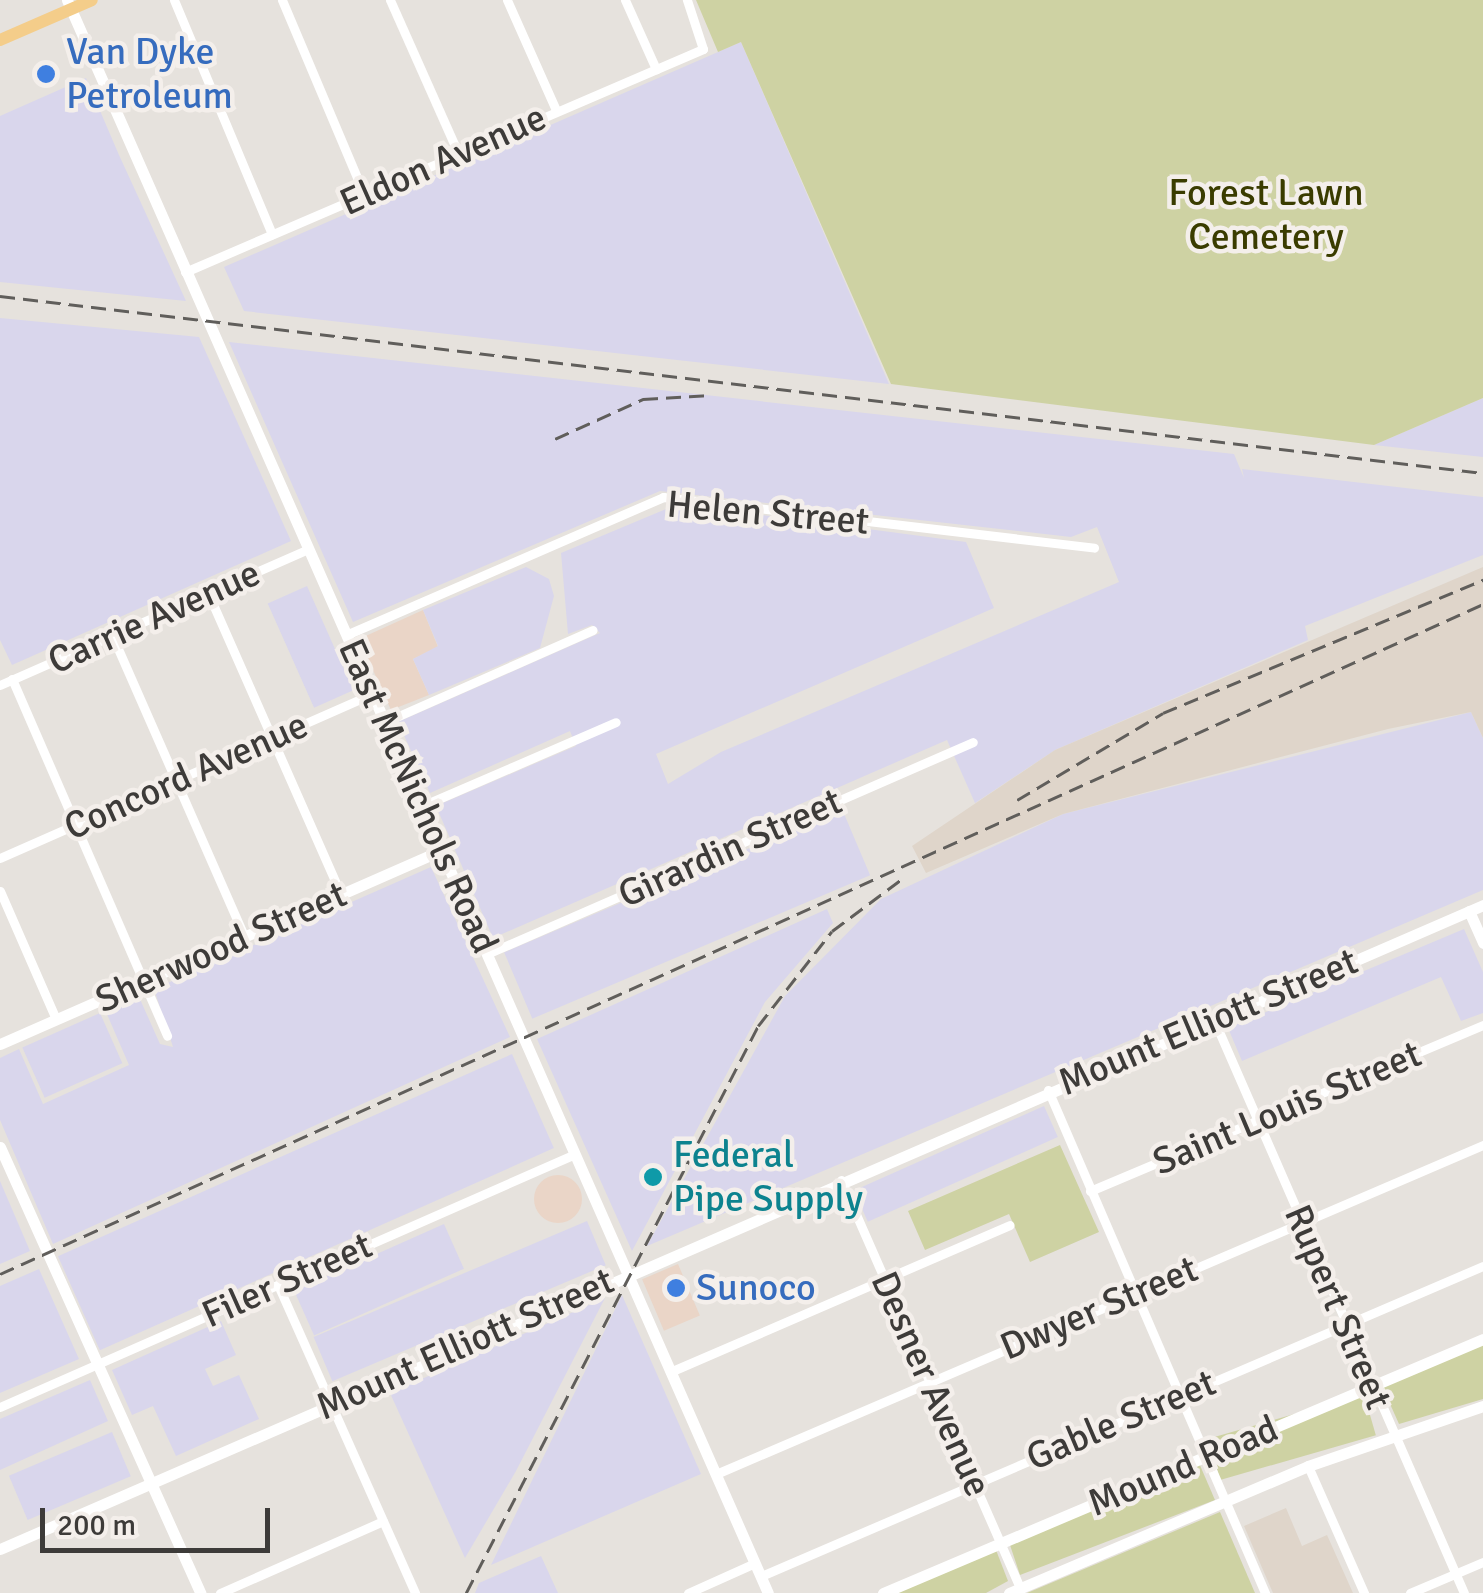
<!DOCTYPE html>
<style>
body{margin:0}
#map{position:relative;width:1483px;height:1593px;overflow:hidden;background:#e6e2dd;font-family:Signika,sans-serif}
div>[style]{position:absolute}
.commercial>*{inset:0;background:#ead5c7;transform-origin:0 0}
.round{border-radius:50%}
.industrial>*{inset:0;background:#d9d6ec;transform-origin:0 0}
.built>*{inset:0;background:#dfd5ca}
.green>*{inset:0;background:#ced2a3;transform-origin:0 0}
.street>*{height:9px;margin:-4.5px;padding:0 4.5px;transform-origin:4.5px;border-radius:4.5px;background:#fff}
.secondary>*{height:11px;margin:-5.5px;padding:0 5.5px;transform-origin:5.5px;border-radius:5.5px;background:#fff}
.primary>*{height:12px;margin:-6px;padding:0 6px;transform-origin:6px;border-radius:6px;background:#f4cd8a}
.rail>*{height:2.5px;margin-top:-1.25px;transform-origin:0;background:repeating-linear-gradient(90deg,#605e5b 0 15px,transparent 0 23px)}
.dots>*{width:28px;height:28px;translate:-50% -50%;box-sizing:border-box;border:5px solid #f4efeb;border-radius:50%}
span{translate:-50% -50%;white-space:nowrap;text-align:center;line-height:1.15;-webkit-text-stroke:9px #f4efeb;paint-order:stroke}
.shop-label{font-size:38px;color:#366cbe}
.left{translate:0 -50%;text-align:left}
.street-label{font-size:38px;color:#3d3b39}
.park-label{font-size:38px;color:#3a3c00}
.culture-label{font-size:38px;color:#0d838f}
.scale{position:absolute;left:40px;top:1508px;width:230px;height:45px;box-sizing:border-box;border:5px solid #3d3b39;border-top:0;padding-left:12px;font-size:30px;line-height:35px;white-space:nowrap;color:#3d3b39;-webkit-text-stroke:8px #f4efeb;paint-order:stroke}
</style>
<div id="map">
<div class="commercial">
<i style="clip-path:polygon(423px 610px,438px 647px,413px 659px,429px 695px,391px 710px,359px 639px)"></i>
<i class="round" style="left:534px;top:1175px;width:48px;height:48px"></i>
<i style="left:678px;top:1264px;width:56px;height:39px;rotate:67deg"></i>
</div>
<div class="industrial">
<i style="clip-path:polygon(741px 42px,889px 384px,244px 311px,224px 267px)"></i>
<i style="clip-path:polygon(86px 78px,119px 155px,186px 301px,0 282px,0 116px)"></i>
<i style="clip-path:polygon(0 318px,199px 337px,291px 541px,12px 665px,0 640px)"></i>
<i style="clip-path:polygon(229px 342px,1234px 454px,1244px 478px,1242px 469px,1483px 497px,1483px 555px,1305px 626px,1308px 640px,1055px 750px,975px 803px,947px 740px,493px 938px,436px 806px,576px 746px,570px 731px,430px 793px,398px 722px,600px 633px,592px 625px,568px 634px,561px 553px,678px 504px,966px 542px,994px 608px,656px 754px,668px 784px,721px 752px,1119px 582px,1097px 527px,1071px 537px,660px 491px,353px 622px)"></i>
<i style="clip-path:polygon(1483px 398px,1483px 457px,1374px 445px)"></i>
<i style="clip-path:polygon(526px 567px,549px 579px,554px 596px,540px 648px,429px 695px,413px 659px,438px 646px,423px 610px)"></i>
<i style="left:307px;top:586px;width:114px;height:43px;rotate:66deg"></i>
<i style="clip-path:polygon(1471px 712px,1483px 738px,1483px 890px,647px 1246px,785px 996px,881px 899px,1063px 814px)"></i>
<i style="left:842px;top:809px;width:72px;height:367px;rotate:67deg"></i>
<i style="clip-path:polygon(431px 867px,510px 1037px,53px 1244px,0 1120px,0 1058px,19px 1049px,43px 1104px,129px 1065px,106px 1012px,139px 997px,160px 1044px,173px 1047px,154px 989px)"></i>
<i style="clip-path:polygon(827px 909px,833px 923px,765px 1002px,632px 1251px,537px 1039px)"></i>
<i style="clip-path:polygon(1464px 929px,1483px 972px,1483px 1013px,1461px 1021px,1441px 977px,1242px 1061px,1228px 1028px)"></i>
<i style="left:100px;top:1013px;width:55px;height:85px;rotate:66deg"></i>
<i style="left:512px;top:1054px;width:103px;height:497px;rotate:66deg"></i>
<i style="left:1044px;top:1106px;width:34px;height:208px;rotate:66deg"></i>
<i style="clip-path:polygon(0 1181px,30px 1251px,0 1264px)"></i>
<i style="left:587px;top:1221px;width:48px;height:297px;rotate:67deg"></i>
<i style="left:444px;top:1224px;width:49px;height:164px;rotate:66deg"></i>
<i style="clip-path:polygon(39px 1269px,79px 1359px,0 1393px,0 1286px)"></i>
<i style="clip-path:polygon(622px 1295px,701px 1474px,491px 1565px)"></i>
<i style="clip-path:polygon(605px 1298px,516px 1471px,465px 1558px,390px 1393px)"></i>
<i style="clip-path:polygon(221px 1321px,236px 1355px,205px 1369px,213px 1386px,239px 1375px,259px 1419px,176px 1456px,153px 1406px,132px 1415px,112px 1370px)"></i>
<i style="clip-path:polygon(90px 1380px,108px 1421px,0 1470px,0 1419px)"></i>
<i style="left:112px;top:1432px;width:48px;height:112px;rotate:67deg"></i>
<i style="clip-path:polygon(541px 1556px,558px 1593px,475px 1593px,479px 1583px)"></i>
</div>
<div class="built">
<i style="clip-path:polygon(1483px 567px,1483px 738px,1471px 712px,1388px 729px,1063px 814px,926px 873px,912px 846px,1055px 750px)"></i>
<i style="clip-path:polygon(1286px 1508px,1302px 1546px,1327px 1535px,1353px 1593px,1273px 1593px,1244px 1526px)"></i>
</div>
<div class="green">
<i style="clip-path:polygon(696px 0,1483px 0,1483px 398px,1374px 445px,891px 384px,741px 42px,718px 52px)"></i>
<i style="clip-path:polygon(1060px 1145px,1099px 1232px,1030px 1262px,1009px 1214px,925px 1250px,908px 1211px)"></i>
<i style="clip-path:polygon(1483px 1343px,1483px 1399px,1399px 1424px,1382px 1386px)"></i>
<i style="left:1364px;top:1394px;width:43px;height:162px;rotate:74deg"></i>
<i style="clip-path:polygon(1199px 1463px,1215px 1500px,1020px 1575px,1010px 1545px)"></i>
<i style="clip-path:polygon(1220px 1512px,1255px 1593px,1027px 1593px)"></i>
<i style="clip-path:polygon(996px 1550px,1008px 1581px,986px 1593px,889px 1593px)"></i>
</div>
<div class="street">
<i style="left:174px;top:0;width:254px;rotate:67.3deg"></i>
<i style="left:282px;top:0;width:211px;rotate:67.1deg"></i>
<i style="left:390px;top:0;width:167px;rotate:66deg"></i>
<i style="left:507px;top:0;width:120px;rotate:66deg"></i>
<i style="left:625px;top:0;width:76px;rotate:65.8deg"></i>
<i style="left:185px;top:272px;width:564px;rotate:-23.29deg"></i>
<i style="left:703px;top:49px;width:52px;rotate:-108.1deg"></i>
<i style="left:208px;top:593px;width:329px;rotate:66.2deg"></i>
<i style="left:112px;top:635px;width:329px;rotate:66.3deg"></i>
<i style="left:346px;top:635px;width:346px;rotate:-23.5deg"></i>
<i style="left:663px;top:497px;width:434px;rotate:6.7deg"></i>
<i style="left:12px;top:679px;width:389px;rotate:66.5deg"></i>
<i style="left:0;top:685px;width:337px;rotate:-23.8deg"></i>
<i style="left:385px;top:722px;width:227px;rotate:-23.9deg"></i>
<i style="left:422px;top:806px;width:211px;rotate:-23.4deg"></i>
<i style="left:0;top:858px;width:407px;rotate:-23.8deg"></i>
<i style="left:0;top:891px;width:140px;rotate:66.4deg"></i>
<i style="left:487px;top:954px;width:530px;rotate:-23.57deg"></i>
<i style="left:1214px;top:1020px;width:625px;rotate:66.43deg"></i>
<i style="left:1048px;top:1090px;width:548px;rotate:66.66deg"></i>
<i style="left:841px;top:1180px;width:446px;rotate:66.3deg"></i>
<i style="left:1090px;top:1191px;width:427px;rotate:-22.9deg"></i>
<i style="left:278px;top:1285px;width:337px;rotate:66deg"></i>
<i style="left:670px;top:1372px;width:370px;rotate:-23.4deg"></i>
<i style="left:0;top:1407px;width:628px;rotate:-23.75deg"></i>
<i style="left:1308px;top:1466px;width:139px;rotate:66.2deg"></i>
<i style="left:716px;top:1474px;width:835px;rotate:-23.22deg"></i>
<i style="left:761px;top:1576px;width:786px;rotate:-23.24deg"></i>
<i style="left:220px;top:1593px;width:178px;rotate:-23.8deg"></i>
<i style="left:688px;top:1593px;width:73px;rotate:-24.1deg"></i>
<i style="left:1410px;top:1593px;width:79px;rotate:-23deg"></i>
</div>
<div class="secondary">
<i style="left:67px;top:0;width:1740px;rotate:66.25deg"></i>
<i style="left:1469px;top:911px;width:35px;rotate:66deg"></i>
<i style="left:0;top:1044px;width:482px;rotate:-23.7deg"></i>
<i style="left:0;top:1147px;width:489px;rotate:65.8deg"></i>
<i style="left:0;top:1549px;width:1617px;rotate:-23.47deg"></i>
<i style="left:883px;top:1593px;width:652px;rotate:-22.94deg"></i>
<i style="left:1009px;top:1593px;width:325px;rotate:-23deg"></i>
<i style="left:1308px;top:1466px;width:185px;rotate:-18.9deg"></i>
</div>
<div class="primary">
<i style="left:0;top:40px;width:100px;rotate:-23.5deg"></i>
</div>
<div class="rail">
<i style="left:0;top:296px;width:1494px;rotate:6.81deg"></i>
<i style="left:555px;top:439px;width:97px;rotate:-24.4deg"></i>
<i style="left:643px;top:399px;width:68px;rotate:-3.4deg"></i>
<i style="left:1017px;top:800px;width:170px;rotate:-30.8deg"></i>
<i style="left:1163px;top:713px;width:347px;rotate:-22.6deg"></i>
<i style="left:0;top:1274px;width:1627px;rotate:-24.31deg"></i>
<i style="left:466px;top:1593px;width:638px;rotate:-62.75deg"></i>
<i style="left:758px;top:1026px;width:120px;rotate:-52.1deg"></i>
<i style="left:832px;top:931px;width:89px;rotate:-36.7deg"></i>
</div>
<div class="dots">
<i style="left:46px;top:74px;background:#3f7fe0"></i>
<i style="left:653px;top:1177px;background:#0f9aa8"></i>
<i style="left:676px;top:1288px;background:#3f7fe0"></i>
</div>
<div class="shop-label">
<span class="left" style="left:66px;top:74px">Van Dyke<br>Petroleum</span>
<span class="left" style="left:696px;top:1288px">Sunoco</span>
</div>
<div class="street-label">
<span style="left:443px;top:160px;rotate:-24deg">Eldon Avenue</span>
<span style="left:768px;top:513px;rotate:5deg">Helen Street</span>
<span style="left:154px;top:617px;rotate:-24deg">Carrie Avenue</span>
<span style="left:186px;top:776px;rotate:-24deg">Concord Avenue</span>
<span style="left:418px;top:796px;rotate:66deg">East McNichols Road</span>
<span style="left:730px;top:848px;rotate:-24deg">Girardin Street</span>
<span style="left:221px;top:947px;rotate:-24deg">Sherwood Street</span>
<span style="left:1208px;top:1022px;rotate:-23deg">Mount Elliott Street</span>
<span style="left:1287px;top:1108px;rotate:-23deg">Saint Louis Street</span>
<span style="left:287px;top:1280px;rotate:-24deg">Filer Street</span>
<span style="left:1338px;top:1307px;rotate:67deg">Rupert Street</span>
<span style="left:1099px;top:1308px;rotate:-23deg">Dwyer Street</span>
<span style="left:465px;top:1344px;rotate:-24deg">Mount Elliott Street</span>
<span style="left:931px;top:1384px;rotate:66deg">Desner Avenue</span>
<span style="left:1121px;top:1420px;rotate:-23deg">Gable Street</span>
<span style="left:1183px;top:1466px;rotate:-23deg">Mound Road</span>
</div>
<div class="park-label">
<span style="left:1266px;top:215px">Forest Lawn<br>Cemetery</span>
</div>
<div class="culture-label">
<span class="left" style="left:673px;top:1177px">Federal<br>Pipe Supply</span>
</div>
<div class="scale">200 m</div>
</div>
